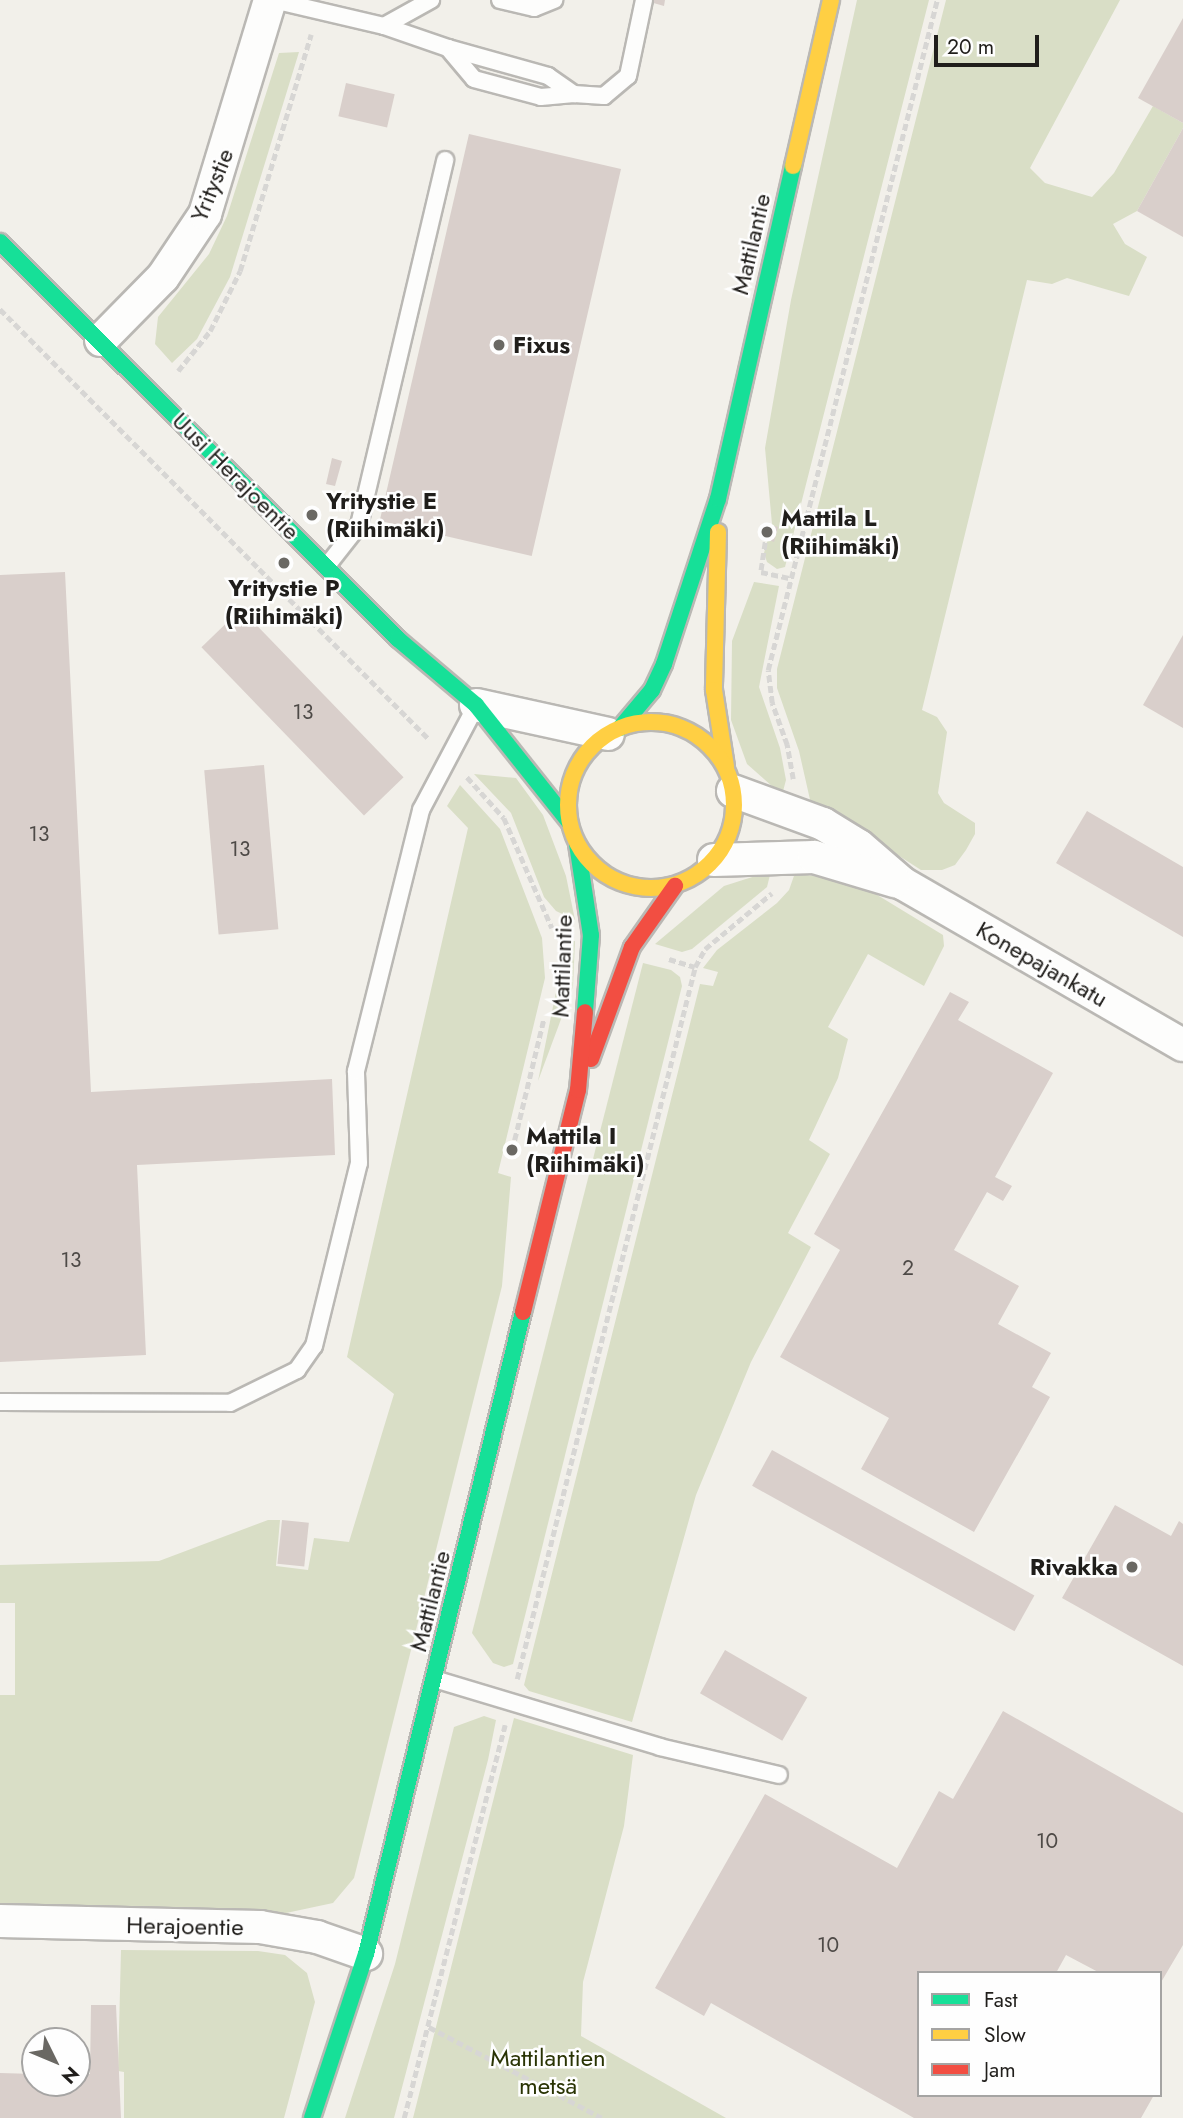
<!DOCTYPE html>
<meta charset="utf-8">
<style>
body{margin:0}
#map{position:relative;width:1183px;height:2118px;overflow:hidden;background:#f2f0ea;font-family:Jost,sans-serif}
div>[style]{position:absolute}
.green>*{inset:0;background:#d9dec6}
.building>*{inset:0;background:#d9cfcb;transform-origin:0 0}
.path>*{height:4.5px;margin-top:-2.25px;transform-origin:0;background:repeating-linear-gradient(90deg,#d7d6d4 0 7px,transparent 0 10.5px)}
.roads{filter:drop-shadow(2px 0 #bab8b4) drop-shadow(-2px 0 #bab8b4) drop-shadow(0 2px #bab8b4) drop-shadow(0 -2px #bab8b4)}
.lane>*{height:16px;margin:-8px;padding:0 8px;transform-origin:8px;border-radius:8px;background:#fdfdfc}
.street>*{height:32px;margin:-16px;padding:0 16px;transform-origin:16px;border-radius:16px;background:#fdfdfc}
.fast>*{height:16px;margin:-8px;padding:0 8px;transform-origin:8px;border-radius:8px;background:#16e098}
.slow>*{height:16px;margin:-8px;padding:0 8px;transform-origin:8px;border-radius:8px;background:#ffcf43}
.slow>.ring{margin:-8px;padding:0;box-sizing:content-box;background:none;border:16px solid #ffcf43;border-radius:50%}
.jam>*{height:16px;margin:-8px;padding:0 8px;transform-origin:8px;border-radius:8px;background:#f24e42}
.dots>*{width:19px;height:19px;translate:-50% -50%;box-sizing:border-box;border:4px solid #fefefe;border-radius:50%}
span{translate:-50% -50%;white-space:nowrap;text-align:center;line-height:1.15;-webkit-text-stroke:5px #fefefe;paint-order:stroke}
.number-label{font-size:21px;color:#4e4a47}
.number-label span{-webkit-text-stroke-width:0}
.street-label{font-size:24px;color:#201e1b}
.poi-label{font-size:24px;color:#201e1b;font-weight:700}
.left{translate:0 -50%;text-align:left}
.right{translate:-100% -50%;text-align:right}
.park-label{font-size:24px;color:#293303}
.legend{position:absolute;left:917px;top:1971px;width:245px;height:126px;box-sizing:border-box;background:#fefefe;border:2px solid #a5a4a3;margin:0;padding:9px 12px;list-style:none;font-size:21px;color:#201e1b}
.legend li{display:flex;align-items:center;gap:14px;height:35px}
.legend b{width:35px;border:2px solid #a5a4a3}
.north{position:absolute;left:21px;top:2027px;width:70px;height:70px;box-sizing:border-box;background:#fefefe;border:2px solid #a5a4a3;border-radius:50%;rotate:133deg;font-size:19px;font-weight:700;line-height:28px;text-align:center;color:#201e1b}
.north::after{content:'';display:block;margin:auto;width:24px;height:32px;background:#6a6863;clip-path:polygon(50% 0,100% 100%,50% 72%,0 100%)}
.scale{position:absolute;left:934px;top:35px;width:105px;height:32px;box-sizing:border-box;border:4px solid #201e1b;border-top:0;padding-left:9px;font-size:21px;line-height:24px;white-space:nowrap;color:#201e1b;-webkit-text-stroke:5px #fefefe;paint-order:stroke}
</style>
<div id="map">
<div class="green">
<i style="clip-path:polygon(857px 0,929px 0,785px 567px,777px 569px,767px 562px,764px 553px,772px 524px,765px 448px,791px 300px)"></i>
<i style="clip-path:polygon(946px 0,1120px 0,1030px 168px,1045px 183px,1092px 197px,1114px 173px,1153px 106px,1183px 123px,1183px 128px,1137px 211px,1113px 224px,1125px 244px,1147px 257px,1129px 296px,1067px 278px,1052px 284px,1027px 280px,922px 710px,937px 717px,947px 732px,938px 793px,944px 803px,975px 823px,975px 834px,966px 850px,955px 865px,942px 870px,921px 870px,840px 818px,811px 804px,799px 751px,777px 688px,777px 669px)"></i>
<i style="clip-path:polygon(299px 52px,230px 277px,197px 339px,172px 363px,155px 344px,158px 317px,209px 254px,227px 216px,279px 53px)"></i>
<i style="clip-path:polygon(754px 582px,779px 586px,759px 687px,780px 748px,786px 780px,782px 795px,747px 764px,731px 720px,732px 641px)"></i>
<i style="clip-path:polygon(474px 774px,516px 778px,543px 815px,566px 876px,575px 920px,556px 911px,544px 897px,511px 813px)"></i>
<i style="clip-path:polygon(460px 785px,500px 829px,542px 938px,545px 978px,498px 1173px,511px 1177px,502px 1286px,354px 1878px,333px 1903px,286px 1913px,0 1904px,0 1695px,15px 1695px,15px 1603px,0 1603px,0 1565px,159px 1561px,268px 1520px,280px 1520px,276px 1566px,308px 1570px,314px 1538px,349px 1542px,394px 1394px,347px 1357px,468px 828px,447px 806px)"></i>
<i style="clip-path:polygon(771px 871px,767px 887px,692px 949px,682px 952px,655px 944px,724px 886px)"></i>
<i style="clip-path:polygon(795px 873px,845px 881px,874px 893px,943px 935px,944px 946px,924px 986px,868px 954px,828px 1027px,848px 1039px,838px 1078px,809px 1140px,830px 1154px,788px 1233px,811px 1247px,751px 1362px,696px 1495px,632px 1722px,529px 1691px,524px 1685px,700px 984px,713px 986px,718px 972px,703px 968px,717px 950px,777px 903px,789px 890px)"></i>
<i style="clip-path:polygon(570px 941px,575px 941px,573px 987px,538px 1081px,565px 947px)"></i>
<i style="clip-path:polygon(643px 963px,671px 970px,680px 977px,682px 986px,513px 1664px,504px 1667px,493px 1663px,472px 1633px)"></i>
<i style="clip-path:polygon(484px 1716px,496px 1720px,488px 1760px,394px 2118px,345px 2118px,395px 1964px,454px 1727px)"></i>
<i style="clip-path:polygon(514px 1718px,633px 1755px,624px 1826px,583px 1982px,581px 2036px,726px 2118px,413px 2118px)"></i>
<i style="clip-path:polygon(121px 1950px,258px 1951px,285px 1955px,307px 1973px,315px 2002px,284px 2118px,124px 2118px,124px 2072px,118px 2071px)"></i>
</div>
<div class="building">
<i style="clip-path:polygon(643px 0,665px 0,664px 6px)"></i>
<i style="clip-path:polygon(1183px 18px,1183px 123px,1138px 98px)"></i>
<i style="left:346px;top:83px;width:50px;height:34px;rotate:13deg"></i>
<i style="clip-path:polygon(1183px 128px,1183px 237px,1137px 211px)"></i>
<i style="left:469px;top:134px;width:156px;height:397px;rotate:13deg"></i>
<i style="clip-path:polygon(332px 458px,342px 461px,335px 486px,326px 484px)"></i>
<i style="clip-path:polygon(771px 525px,778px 527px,774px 542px,768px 540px)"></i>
<i style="clip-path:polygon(65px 572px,91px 1092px,332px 1079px,335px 1155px,137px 1165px,146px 1355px,0 1362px,0 575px)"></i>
<i style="left:241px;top:609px;width:234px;height:55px;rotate:46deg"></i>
<i style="clip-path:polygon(1183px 635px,1183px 728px,1143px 705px)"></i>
<i style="left:264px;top:765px;width:165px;height:60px;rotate:85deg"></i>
<i style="clip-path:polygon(1087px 811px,1183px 867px,1183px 937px,1056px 863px)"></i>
<i style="clip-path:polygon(950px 992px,969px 1002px,958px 1020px,1053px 1073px,995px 1177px,1012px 1186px,1003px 1201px,987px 1192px,954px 1250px,1019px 1286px,998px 1324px,1051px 1353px,1032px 1387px,1050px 1397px,974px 1532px,861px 1469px,889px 1418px,780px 1357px,840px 1250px,814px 1234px)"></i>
<i style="left:772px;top:1450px;width:300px;height:41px;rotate:29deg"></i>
<i style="clip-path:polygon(1115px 1505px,1171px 1536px,1179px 1521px,1183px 1524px,1183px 1666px,1062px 1598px)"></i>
<i style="left:282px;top:1520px;width:27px;height:44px;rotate:6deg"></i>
<i style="left:725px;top:1650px;width:95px;height:50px;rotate:30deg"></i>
<i style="clip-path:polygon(1003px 1711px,1183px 1813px,1183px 1945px,1160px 1984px,1160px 1973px,1100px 1973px,1066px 1955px,1056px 1973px,919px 1973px,919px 2095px,1154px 2095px,1141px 2118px,914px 2118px,711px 2003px,704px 2016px,655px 1988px,765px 1794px,897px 1868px,939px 1791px,953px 1799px)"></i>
<i style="clip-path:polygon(91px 2005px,116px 2005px,121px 2118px,0 2118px,0 2073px,35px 2074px,35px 2083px,77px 2083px,77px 2074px,90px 2074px)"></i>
</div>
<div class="path">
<i style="left:0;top:309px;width:607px;rotate:45.07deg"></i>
<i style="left:178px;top:371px;width:51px;rotate:-51.3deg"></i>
<i style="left:210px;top:331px;width:67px;rotate:-63.4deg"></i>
<i style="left:240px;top:271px;width:247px;rotate:-73.3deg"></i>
<i style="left:767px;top:532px;width:40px;rotate:98.5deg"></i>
<i style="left:761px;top:572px;width:30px;rotate:12deg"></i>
<i style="left:467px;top:777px;width:55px;rotate:47.9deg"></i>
<i style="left:504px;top:818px;width:120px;rotate:66.4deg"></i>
<i style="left:793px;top:779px;width:35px;rotate:-100deg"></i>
<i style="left:787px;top:745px;width:45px;rotate:-109.7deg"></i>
<i style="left:772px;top:703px;width:33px;rotate:-97deg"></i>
<i style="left:768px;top:670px;width:691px;rotate:-75.84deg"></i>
<i style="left:669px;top:959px;width:27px;rotate:17deg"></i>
<i style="left:512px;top:1150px;width:136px;rotate:-76.4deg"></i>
<i style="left:517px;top:1679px;width:734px;rotate:-75.96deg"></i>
<i style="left:695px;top:967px;width:21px;rotate:-61deg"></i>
<i style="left:705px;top:949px;width:87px;rotate:-39.9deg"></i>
<i style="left:429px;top:2027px;width:195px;rotate:27.7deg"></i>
<i style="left:404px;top:2118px;width:406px;rotate:-75.6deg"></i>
</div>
<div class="roads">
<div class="lane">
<i style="left:273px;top:0;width:114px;rotate:13.2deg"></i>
<i style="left:384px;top:26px;width:68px;rotate:19deg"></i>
<i style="left:448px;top:48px;width:40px;rotate:50deg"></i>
<i style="left:474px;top:79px;width:69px;rotate:15deg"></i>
<i style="left:541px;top:97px;width:33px;rotate:-5deg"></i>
<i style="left:500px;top:0;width:35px;rotate:13deg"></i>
<i style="left:534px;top:8px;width:22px;rotate:-22deg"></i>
<i style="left:384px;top:26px;width:54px;rotate:-29deg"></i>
<i style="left:448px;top:48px;width:104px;rotate:15.6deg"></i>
<i style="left:548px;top:76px;width:32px;rotate:35deg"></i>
<i style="left:574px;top:94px;width:30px;rotate:4deg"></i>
<i style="left:604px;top:96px;width:31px;rotate:-40deg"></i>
<i style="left:628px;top:76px;width:78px;rotate:-78.1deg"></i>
<i style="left:326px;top:567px;width:53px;rotate:-51.8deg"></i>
<i style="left:359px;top:525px;width:375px;rotate:-76.7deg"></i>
<i style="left:0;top:1402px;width:230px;rotate:0.2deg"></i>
<i style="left:230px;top:1403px;width:75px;rotate:-26.2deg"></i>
<i style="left:297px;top:1370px;width:29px;rotate:-55deg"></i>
<i style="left:314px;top:1346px;width:188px;rotate:-76.2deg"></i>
<i style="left:359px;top:1163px;width:92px;rotate:-91.9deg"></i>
<i style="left:356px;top:1071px;width:269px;rotate:-76deg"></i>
<i style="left:421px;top:810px;width:115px;rotate:-62.1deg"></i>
<i style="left:434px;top:1679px;width:236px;rotate:16.7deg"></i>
<i style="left:660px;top:1747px;width:122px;rotate:13.2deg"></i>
</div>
<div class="street">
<i style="left:101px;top:340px;width:88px;rotate:-45.5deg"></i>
<i style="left:163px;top:277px;width:76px;rotate:-56.3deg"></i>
<i style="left:205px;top:214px;width:224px;rotate:-73.1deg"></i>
<i style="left:476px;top:705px;width:135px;rotate:12.4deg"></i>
<i style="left:733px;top:791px;width:96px;rotate:20.1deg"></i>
<i style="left:823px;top:824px;width:42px;rotate:31.4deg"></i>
<i style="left:859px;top:846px;width:57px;rotate:40.7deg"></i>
<i style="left:902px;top:883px;width:324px;rotate:30deg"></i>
<i style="left:714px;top:860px;width:100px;rotate:-1.7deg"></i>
<i style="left:814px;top:857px;width:84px;rotate:16.7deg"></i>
<i style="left:0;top:1921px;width:260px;rotate:1.3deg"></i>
<i style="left:260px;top:1927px;width:58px;rotate:10deg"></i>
<i style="left:317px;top:1937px;width:52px;rotate:19.1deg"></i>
</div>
<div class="fast">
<i style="left:0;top:242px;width:562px;rotate:44.93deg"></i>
<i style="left:398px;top:639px;width:102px;rotate:40.2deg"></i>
<i style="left:476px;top:705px;width:149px;rotate:51.5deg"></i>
<i style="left:620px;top:728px;width:50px;rotate:-49.9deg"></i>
<i style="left:652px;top:690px;width:29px;rotate:-65deg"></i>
<i style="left:664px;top:664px;width:174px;rotate:-71.9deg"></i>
<i style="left:718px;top:499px;width:341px;rotate:-77.3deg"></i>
<i style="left:577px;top:844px;width:92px;rotate:81.3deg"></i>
<i style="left:591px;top:935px;width:77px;rotate:94.5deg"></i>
<i style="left:312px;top:2118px;width:173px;rotate:-71.8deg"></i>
<i style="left:366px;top:1954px;width:661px;rotate:-76.26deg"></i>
</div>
<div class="slow">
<i style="left:793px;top:166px;width:170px;rotate:-77.1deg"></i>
<i style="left:718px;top:532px;width:158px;rotate:91.5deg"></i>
<i style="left:714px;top:690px;width:78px;rotate:81.1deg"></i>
<i class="ring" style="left:568px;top:722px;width:150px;height:150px"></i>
</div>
<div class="jam">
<i style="left:591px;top:1059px;width:119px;rotate:-69.9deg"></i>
<i style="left:632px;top:947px;width:75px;rotate:-54.8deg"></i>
<i style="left:523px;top:1312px;width:229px;rotate:-76.1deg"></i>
<i style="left:578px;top:1090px;width:78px;rotate:-84.9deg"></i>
</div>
</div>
<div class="dots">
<i style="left:499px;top:345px;background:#6a6863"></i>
<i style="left:312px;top:515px;background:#6a6863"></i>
<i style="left:767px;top:532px;background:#6a6863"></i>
<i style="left:284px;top:563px;background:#6a6863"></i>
<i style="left:512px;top:1150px;background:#6a6863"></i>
<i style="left:1132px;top:1567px;background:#6a6863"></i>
</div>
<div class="number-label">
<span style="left:303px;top:712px">13</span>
<span style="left:39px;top:834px">13</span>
<span style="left:240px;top:849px">13</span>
<span style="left:71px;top:1260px">13</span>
<span style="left:908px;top:1268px">2</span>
<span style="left:1047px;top:1841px">10</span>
<span style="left:828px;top:1945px">10</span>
</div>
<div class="street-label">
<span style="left:212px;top:185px;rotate:-68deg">Yritystie</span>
<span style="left:751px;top:244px;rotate:-77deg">Mattilantie</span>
<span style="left:236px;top:476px;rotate:45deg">Uusi Herajoentie</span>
<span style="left:1042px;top:964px;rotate:30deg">Konepajankatu</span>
<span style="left:562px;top:966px;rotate:-88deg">Mattilantie</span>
<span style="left:430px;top:1601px;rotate:-76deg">Mattilantie</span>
<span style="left:185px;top:1926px;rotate:1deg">Herajoentie</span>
</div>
<div class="poi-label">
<span class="left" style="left:513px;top:345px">Fixus</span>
<span class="left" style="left:326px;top:515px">Yritystie E<br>(Riihimäki)</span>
<span class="left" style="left:781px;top:532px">Mattila L<br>(Riihimäki)</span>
<span style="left:284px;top:602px">Yritystie P<br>(Riihimäki)</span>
<span class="left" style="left:526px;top:1150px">Mattila I<br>(Riihimäki)</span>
<span class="right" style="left:1118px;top:1567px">Rivakka</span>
</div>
<div class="park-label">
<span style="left:548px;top:2072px">Mattilantien<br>metsä</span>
</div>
<ul class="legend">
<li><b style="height:9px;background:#16e098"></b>Fast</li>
<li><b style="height:9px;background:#ffcf43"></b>Slow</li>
<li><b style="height:9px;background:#f24e42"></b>Jam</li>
</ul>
<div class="north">N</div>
<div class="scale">20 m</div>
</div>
